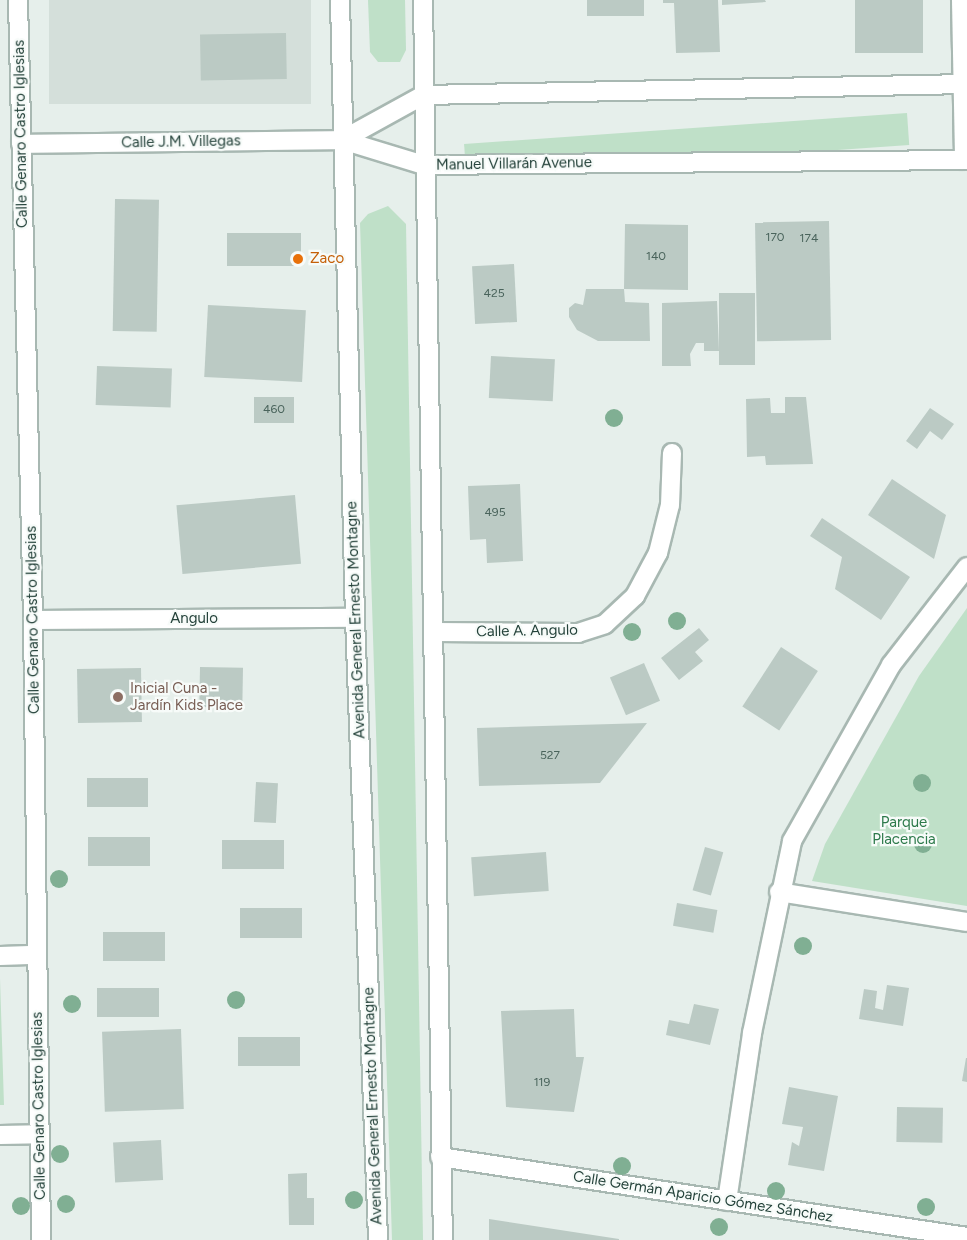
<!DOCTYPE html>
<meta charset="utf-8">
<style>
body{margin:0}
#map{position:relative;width:967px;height:1240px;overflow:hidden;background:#e6efeb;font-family:Figtree,sans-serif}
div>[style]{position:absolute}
.built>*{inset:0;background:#d4dfda;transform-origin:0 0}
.green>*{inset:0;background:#bfe0c8;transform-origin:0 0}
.building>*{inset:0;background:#bbcac4;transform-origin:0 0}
.roads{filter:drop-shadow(2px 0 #a8b8b2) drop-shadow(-2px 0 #a8b8b2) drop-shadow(0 2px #a8b8b2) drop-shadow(0 -2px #a8b8b2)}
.minor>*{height:18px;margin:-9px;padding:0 9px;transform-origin:9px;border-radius:9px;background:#fff}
.secondary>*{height:18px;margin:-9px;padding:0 9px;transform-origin:9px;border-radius:9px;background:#fff}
.trees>*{width:18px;height:18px;margin:-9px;border-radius:50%;background:#80af93}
.dots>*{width:16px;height:16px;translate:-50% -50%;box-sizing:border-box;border:3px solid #f7fbf9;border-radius:50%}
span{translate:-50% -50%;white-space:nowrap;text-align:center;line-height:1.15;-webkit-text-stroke:4.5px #f7fbf9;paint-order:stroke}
.number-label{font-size:12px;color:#4a645c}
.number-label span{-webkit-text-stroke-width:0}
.street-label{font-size:15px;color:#24423a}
.food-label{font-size:15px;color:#c56008}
.left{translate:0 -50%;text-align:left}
.education-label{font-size:15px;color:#785e54}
.park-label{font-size:15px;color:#2d7a4b}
</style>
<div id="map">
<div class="built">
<i style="left:49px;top:0;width:262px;height:104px"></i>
</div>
<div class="green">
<i style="clip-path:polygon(368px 0,405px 0,406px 50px,400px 62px,378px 62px,370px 52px)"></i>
<i style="left:907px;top:113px;width:32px;height:444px;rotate:86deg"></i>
<i style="clip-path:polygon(388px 206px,406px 224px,423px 1240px,392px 1240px,360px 223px,368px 214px)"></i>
<i style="clip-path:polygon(967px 608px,967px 906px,812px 881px,825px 844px,919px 676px)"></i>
<i style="clip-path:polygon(0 979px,4px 1105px,0 1105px)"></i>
</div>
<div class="building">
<i style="left:587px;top:0;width:57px;height:16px"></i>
<i style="clip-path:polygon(663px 0,718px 0,720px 52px,676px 53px,674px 3px,663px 3px)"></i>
<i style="clip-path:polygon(722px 0,765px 0,766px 2px,722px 5px)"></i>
<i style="left:855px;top:0;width:68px;height:53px"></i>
<i style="left:286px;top:33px;width:46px;height:86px;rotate:89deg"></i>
<i style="left:115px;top:199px;width:44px;height:132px;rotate:1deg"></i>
<i style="left:829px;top:221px;width:119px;height:74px;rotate:89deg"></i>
<i style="clip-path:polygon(625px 224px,688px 225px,688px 290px,624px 289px,625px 302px,649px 303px,650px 341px,598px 341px,577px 330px,569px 317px,569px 308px,575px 303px,583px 305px,586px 289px,624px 289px)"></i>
<i style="left:227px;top:233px;width:74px;height:33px"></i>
<i style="left:514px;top:264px;width:58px;height:42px;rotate:87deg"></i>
<i style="left:719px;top:293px;width:36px;height:72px"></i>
<i style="clip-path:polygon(717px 301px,719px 351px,704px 351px,704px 343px,696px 343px,690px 354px,691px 366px,662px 366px,662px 303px)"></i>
<i style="left:208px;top:305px;width:98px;height:72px;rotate:3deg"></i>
<i style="left:491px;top:356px;width:64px;height:42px;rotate:3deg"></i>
<i style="left:97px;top:366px;width:75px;height:39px;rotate:2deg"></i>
<i style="left:254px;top:397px;width:40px;height:26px"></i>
<i style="clip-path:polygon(785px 397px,806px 397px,813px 464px,766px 465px,765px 456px,747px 457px,746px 399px,770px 398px,771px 413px,785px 413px)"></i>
<i style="clip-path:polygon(930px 408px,954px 424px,942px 440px,930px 431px,917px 449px,906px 441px)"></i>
<i style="clip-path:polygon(892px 479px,946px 515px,934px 559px,868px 515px)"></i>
<i style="clip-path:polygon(520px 484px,523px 561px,487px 563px,486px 539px,470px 540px,468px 486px)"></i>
<i style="left:295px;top:495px;width:69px;height:119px;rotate:85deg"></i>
<i style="clip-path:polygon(822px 518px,910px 577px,881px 620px,835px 589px,842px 557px,810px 536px)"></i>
<i style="clip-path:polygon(699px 628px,709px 640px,695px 652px,703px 661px,679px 680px,661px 658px)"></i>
<i style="left:781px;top:647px;width:44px;height:71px;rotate:33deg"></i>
<i style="left:644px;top:663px;width:41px;height:37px;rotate:67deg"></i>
<i style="left:200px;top:667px;width:43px;height:40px;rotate:1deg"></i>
<i style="left:141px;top:668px;width:54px;height:64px;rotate:89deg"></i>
<i style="clip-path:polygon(647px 723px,600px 783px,479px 786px,477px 728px)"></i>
<i style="left:87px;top:778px;width:61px;height:29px"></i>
<i style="left:256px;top:782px;width:22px;height:40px;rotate:3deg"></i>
<i style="left:88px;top:837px;width:62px;height:29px"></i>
<i style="left:222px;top:840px;width:62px;height:29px"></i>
<i style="left:705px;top:847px;width:19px;height:45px;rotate:16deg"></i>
<i style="left:546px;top:852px;width:39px;height:75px;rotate:86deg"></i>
<i style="left:677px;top:903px;width:41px;height:23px;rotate:10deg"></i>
<i style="left:302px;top:908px;width:30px;height:62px;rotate:90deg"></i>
<i style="left:103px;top:932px;width:62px;height:29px"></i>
<i style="clip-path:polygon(887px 985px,909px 988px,903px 1026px,859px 1019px,864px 989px,877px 991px,875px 1008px,883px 1010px)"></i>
<i style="left:97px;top:988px;width:62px;height:29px"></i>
<i style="clip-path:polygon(694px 1004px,719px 1009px,710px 1045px,666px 1035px,669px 1020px,689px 1024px)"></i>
<i style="clip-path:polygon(574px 1009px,576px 1057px,584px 1057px,574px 1112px,506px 1107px,501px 1011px)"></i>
<i style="left:181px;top:1029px;width:80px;height:79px;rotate:88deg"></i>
<i style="left:238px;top:1037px;width:62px;height:29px"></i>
<i style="clip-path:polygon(966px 1058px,967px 1058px,967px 1082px,962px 1081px)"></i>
<i style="clip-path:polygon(789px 1087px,838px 1096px,824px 1171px,788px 1165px,792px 1142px,799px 1146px,803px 1127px,782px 1124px)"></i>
<i style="left:897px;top:1107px;width:46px;height:35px;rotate:1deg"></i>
<i style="left:161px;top:1140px;width:40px;height:48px;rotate:87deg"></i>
<i style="clip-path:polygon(307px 1173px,307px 1198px,314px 1198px,314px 1225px,289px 1225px,288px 1174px)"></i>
<i style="clip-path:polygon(489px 1219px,619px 1239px,619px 1240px,489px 1240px)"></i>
</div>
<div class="roads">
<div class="minor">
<i style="left:18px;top:0;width:620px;rotate:88.61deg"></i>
<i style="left:33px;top:620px;width:620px;rotate:89.26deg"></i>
<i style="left:961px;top:0;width:160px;rotate:88.9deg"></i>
<i style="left:21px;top:144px;width:321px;rotate:-0.7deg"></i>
<i style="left:33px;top:620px;width:322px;rotate:-0.4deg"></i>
<i style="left:436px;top:632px;width:142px;rotate:0.4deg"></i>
<i style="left:578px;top:633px;width:28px;rotate:-18deg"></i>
<i style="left:605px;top:624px;width:41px;rotate:-43deg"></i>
<i style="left:635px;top:596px;width:49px;rotate:-61.9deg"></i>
<i style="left:658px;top:553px;width:49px;rotate:-76deg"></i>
<i style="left:670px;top:505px;width:52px;rotate:-87.8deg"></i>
<i style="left:779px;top:892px;width:190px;rotate:9.1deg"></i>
<i style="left:0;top:956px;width:37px;rotate:-2deg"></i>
<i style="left:0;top:1135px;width:39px;rotate:-1deg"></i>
<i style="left:440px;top:1157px;width:533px;rotate:8.63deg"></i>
<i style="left:727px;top:1201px;width:170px;rotate:-81.5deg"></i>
<i style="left:752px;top:1033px;width:196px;rotate:-78.2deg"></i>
<i style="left:792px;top:841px;width:202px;rotate:-60.6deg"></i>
<i style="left:891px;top:665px;width:124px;rotate:-52.2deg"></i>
</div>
<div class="secondary">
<i style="left:340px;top:0;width:618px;rotate:88.61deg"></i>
<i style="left:355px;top:618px;width:622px;rotate:87.88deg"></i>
<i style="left:423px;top:0;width:1240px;rotate:89.08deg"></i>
<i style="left:342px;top:140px;width:94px;rotate:-28.8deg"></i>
<i style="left:424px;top:95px;width:543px;rotate:-1.16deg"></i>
<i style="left:342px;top:140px;width:86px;rotate:17deg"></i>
<i style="left:424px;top:165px;width:543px;rotate:-0.53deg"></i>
</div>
</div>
<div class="trees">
<i style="left:614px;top:418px"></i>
<i style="left:677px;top:621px"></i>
<i style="left:632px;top:632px"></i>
<i style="left:922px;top:783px"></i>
<i style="left:923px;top:844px"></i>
<i style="left:59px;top:879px"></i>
<i style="left:803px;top:946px"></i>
<i style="left:236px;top:1000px"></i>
<i style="left:72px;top:1004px"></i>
<i style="left:60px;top:1154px"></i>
<i style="left:622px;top:1166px"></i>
<i style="left:776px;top:1191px"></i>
<i style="left:354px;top:1200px"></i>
<i style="left:66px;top:1204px"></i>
<i style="left:21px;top:1206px"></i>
<i style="left:926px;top:1207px"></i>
<i style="left:719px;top:1227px"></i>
</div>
<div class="dots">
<i style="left:298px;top:259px;background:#e8710a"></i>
<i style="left:118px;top:697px;background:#8d6e63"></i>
</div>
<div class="number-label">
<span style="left:775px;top:238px">170</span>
<span style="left:809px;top:239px">174</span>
<span style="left:656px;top:257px">140</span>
<span style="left:494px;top:294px">425</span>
<span style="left:274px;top:410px">460</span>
<span style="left:495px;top:513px">495</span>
<span style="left:550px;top:756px">527</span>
<span style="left:542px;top:1083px">119</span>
</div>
<div class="street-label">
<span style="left:21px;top:134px;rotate:-91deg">Calle Genaro Castro Iglesias</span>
<span style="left:181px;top:142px;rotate:-1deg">Calle J.M. Villegas</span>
<span style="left:514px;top:164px;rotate:-1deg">Manuel Villarán Avenue</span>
<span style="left:194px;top:619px">Angulo</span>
<span style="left:33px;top:620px;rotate:-91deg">Calle Genaro Castro Iglesias</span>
<span style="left:356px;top:620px;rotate:-92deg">Avenida General Ernesto Montagne</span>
<span style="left:527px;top:631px;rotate:-1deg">Calle A. Angulo</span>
<span style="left:39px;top:1106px;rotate:-91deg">Calle Genaro Castro Iglesias</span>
<span style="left:373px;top:1106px;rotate:-92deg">Avenida General Ernesto Montagne</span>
<span style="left:703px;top:1197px;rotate:9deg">Calle Germán Aparicio Gómez Sánchez</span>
</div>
<div class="food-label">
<span class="left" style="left:310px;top:259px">Zaco</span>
</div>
<div class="education-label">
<span class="left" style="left:130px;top:697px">Inicial Cuna -<br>Jardín Kids Place</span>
</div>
<div class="park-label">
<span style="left:904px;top:831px">Parque<br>Placencia</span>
</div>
</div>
